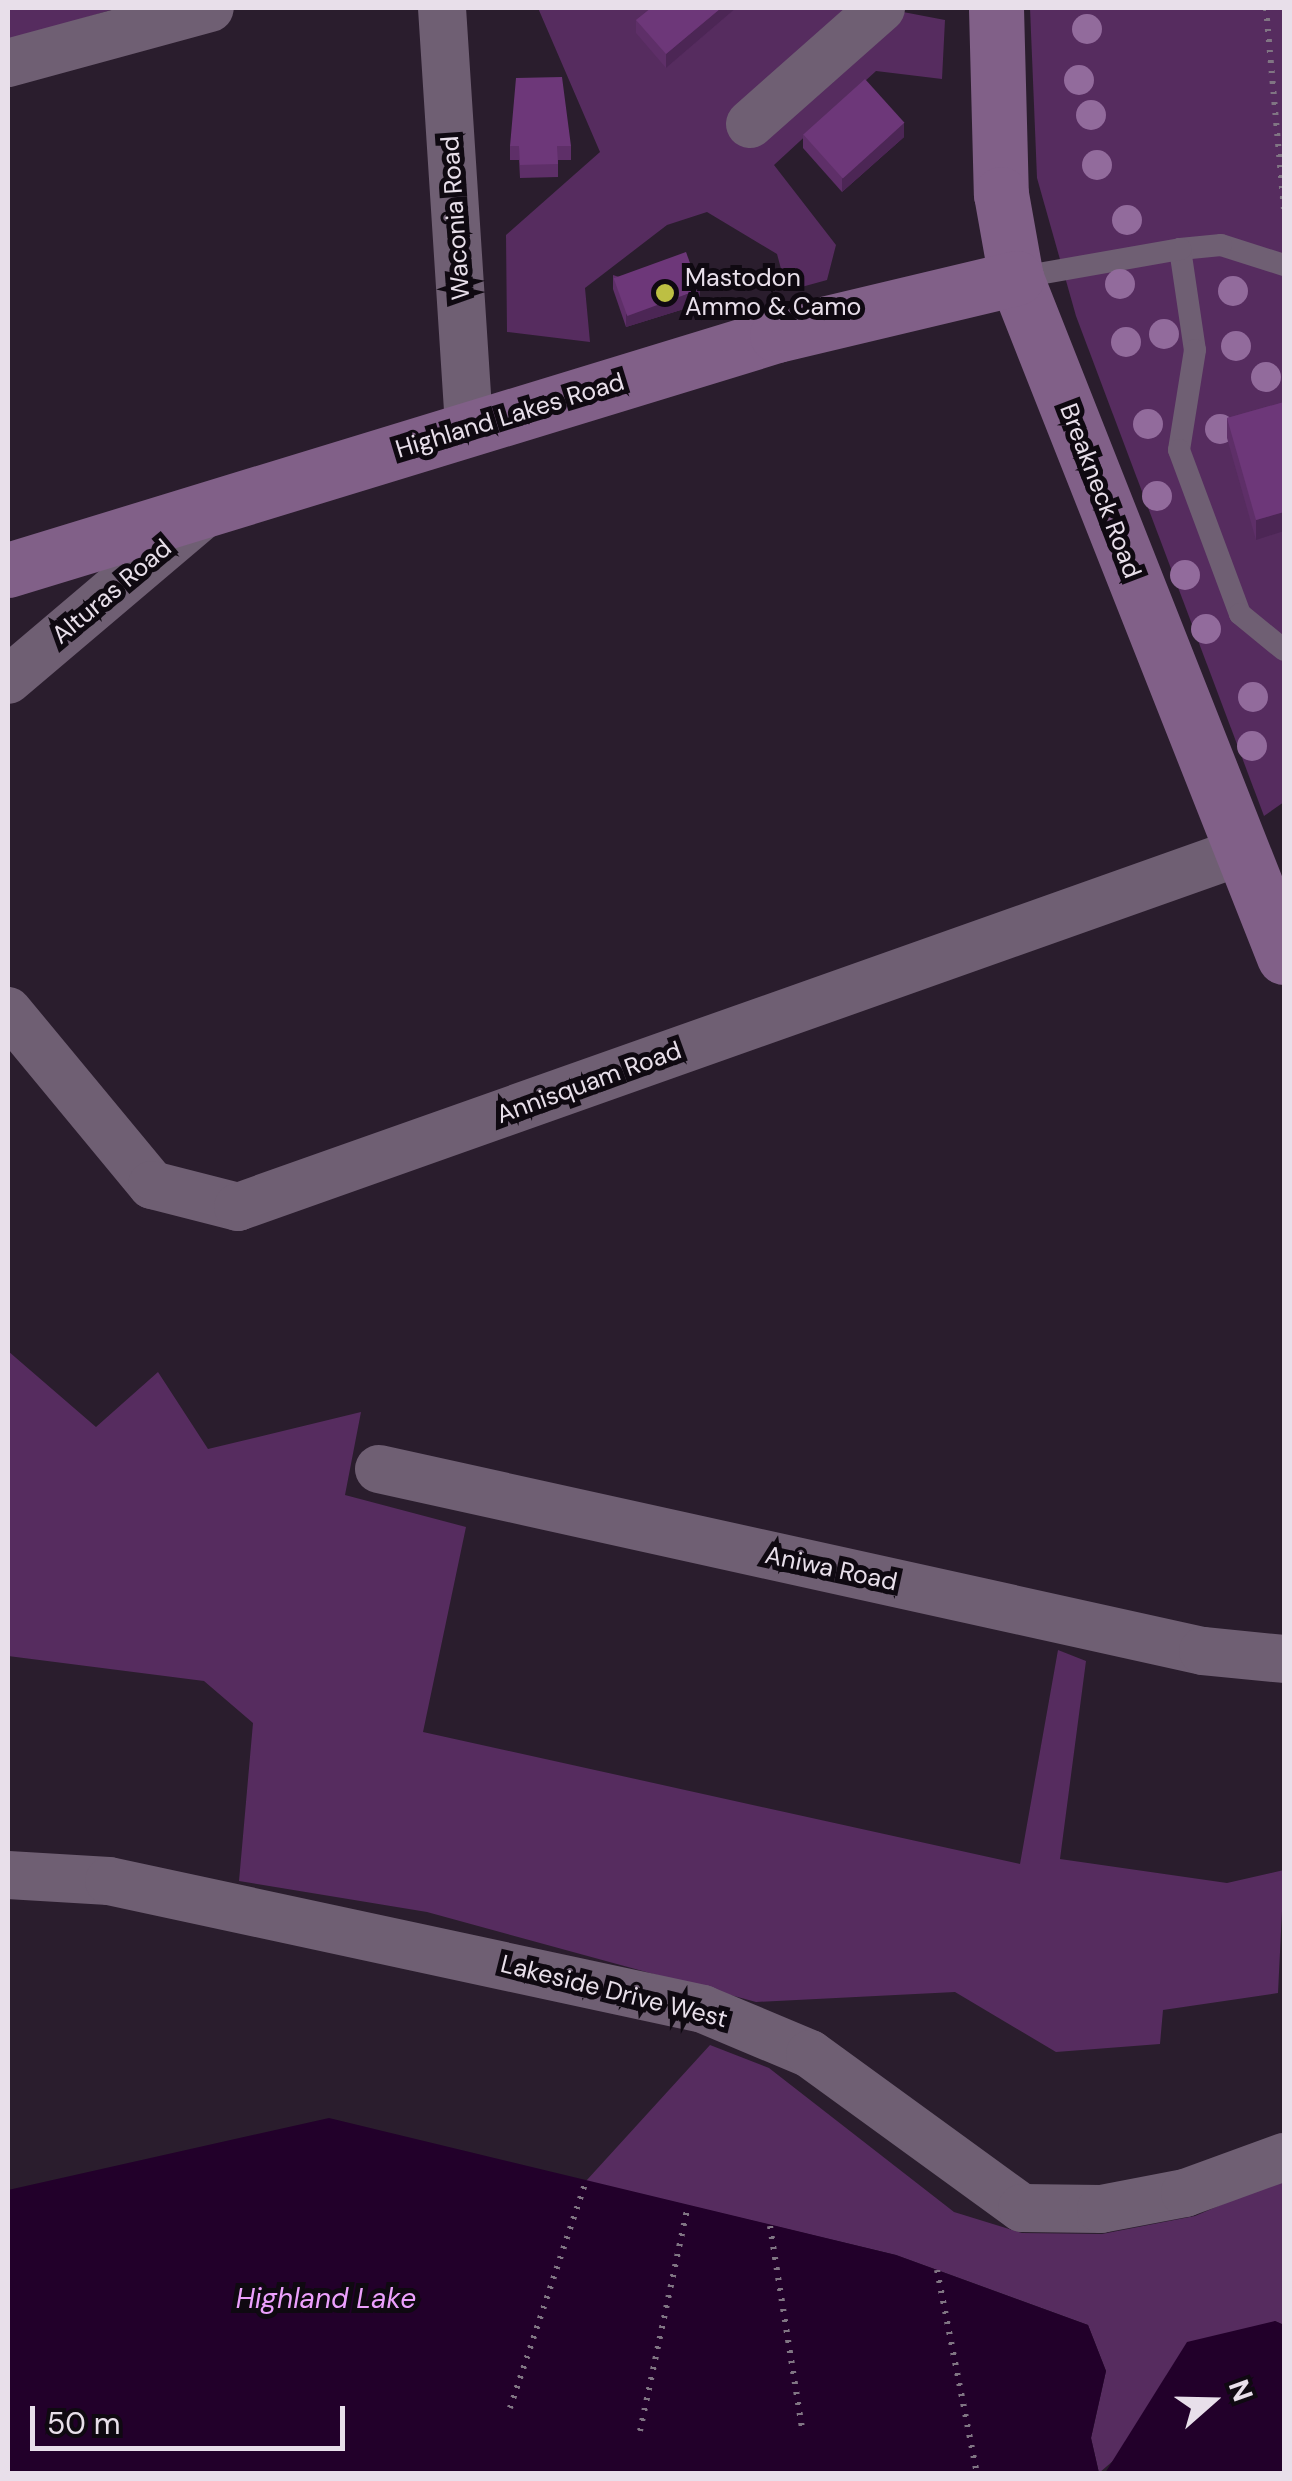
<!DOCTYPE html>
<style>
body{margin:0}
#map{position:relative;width:1292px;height:2481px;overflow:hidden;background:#2a1d2d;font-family:"DM Sans",sans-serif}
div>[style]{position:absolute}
.green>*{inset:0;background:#562c5f}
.water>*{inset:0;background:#22002a}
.path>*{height:6px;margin-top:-3px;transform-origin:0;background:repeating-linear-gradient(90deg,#807583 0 2.5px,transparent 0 10.5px)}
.lane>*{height:22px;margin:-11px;padding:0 11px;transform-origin:11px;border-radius:11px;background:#6f5f73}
.street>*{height:48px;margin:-24px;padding:0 24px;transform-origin:24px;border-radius:24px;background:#6f5f73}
.secondary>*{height:55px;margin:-27.5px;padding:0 27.5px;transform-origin:27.5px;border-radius:27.5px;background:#816088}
.trees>*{width:30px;height:30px;margin:-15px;border-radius:50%;background:#926b9c}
.wall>*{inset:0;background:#5e2f68}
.shaded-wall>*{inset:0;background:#4c2655}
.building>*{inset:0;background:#6d3779;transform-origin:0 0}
.dots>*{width:28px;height:28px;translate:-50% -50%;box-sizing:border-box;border:5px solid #0f0911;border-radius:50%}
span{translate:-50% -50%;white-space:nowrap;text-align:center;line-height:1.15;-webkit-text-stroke:10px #0f0911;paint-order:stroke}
.street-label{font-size:25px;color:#e8dfea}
.poi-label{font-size:25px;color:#e8dfea}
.left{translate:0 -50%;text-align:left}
.water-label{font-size:28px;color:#eca0fd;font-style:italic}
.frame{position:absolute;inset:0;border:10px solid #e8dfea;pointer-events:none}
.north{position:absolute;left:1162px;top:2351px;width:100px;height:100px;-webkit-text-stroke:8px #0f0911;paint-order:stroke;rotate:70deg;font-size:28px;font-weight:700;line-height:40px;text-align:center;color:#e8dfea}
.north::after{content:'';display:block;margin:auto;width:35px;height:45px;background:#e8dfea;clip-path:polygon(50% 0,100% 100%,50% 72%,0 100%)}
.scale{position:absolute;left:30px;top:2406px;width:315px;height:45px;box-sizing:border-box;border:5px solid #e8dfea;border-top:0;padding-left:12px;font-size:30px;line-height:35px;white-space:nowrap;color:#e8dfea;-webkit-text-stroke:8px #0f0911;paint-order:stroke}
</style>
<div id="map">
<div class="green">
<i style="clip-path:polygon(8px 8px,111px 8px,111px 10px,8px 41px)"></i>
<i style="clip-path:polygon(538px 8px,882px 8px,945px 20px,942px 79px,876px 71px,774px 165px,836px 245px,827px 280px,787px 291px,777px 254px,707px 212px,667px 225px,585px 288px,590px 342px,507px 332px,506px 235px,600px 152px)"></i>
<i style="clip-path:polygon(1030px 8px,1284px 8px,1284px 802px,1264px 816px,1076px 316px,1037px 178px)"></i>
<i style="clip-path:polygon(8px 1351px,96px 1427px,158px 1372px,208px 1449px,361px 1412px,345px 1495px,466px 1527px,423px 1732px,1020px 1864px,1058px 1650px,1086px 1661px,1060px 1859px,1227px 1883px,1284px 1870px,1278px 1993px,1163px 2010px,1160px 2044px,1056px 2052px,955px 1992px,756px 2002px,427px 1912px,239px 1881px,253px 1723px,204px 1681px,8px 1656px)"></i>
<i style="clip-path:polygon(710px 2045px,769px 2068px,954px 2212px,1022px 2233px,1102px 2234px,1195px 2216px,1284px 2178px,1284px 2325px,1275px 2321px,1099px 2473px,1091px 2438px,1106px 2371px,1088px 2325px,896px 2255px,586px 2181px)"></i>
</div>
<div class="water">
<i style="clip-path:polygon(329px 2118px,896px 2255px,1088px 2325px,1106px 2371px,1091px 2438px,1099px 2473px,8px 2473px,8px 2190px)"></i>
<i style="clip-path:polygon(1275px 2321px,1284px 2325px,1284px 2473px,1105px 2473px,1187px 2342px)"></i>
</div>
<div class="path">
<i style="left:1266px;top:8px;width:204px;rotate:84.9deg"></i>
<i style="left:770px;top:2226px;width:206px;rotate:81deg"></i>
<i style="left:937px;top:2270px;width:208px;rotate:78.9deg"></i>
<i style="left:510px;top:2408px;width:239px;rotate:-71.5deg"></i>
<i style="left:640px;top:2431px;width:230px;rotate:-78deg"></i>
</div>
<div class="lane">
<i style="left:1284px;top:265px;width:66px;rotate:-162.4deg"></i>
<i style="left:1221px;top:245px;width:41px;rotate:174.4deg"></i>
<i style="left:1180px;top:249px;width:102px;rotate:81.6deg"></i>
<i style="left:1195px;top:350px;width:101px;rotate:99.1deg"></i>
<i style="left:1179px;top:450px;width:175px;rotate:69.6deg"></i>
<i style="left:1240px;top:614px;width:57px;rotate:39.3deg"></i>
<i style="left:1016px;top:278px;width:167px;rotate:-10deg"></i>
</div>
<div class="street">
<i style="left:442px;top:8px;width:422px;rotate:86.3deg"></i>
<i style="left:8px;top:63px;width:209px;rotate:-15.2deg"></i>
<i style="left:750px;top:124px;width:175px;rotate:-41.5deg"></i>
<i style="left:8px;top:680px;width:261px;rotate:-40.3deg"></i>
<i style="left:8px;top:1011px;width:226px;rotate:50.4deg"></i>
<i style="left:152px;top:1185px;width:89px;rotate:14.3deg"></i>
<i style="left:238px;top:1207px;width:1060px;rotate:-19.51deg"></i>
<i style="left:379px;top:1469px;width:844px;rotate:12.46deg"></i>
<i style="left:1203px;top:1651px;width:81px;rotate:5.6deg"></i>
<i style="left:8px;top:1875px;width:101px;rotate:3.4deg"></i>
<i style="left:109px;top:1881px;width:608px;rotate:12.16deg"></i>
<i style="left:703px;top:2009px;width:116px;rotate:22.8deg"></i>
<i style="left:810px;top:2054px;width:262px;rotate:36deg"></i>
<i style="left:1022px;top:2208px;width:79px;rotate:0.7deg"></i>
<i style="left:1101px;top:2209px;width:86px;rotate:-10.8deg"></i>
<i style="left:1185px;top:2193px;width:105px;rotate:-20deg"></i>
</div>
<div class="secondary">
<i style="left:996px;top:8px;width:186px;rotate:88.5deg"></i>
<i style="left:1001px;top:194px;width:85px;rotate:79.9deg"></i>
<i style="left:1016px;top:278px;width:730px;rotate:68.46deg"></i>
<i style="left:8px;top:570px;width:804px;rotate:-16.99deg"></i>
<i style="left:777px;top:335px;width:246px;rotate:-13.4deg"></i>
</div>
<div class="trees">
<i style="left:1087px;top:29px"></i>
<i style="left:1079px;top:80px"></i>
<i style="left:1091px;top:115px"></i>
<i style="left:1097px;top:165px"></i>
<i style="left:1127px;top:220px"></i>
<i style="left:1120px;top:284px"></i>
<i style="left:1233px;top:291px"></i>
<i style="left:1164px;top:334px"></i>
<i style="left:1126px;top:342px"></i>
<i style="left:1236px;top:346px"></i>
<i style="left:1266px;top:377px"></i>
<i style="left:1148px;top:424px"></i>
<i style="left:1220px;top:429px"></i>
<i style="left:1157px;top:496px"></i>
<i style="left:1185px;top:575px"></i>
<i style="left:1206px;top:629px"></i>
<i style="left:1253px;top:697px"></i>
<i style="left:1252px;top:746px"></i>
</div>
<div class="wall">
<i style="clip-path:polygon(651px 8px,736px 8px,666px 68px,636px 33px,636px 20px)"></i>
<i style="clip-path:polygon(803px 134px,904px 137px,842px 192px,803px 148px)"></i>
<i style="clip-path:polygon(510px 146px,571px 146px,571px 160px,558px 160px,558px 177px,520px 178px,519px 160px,510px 160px)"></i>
<i style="clip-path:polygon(613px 275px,700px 304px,626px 327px,613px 289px)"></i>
<i style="clip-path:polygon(1284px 402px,1256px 540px,1227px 438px,1227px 418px)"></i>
</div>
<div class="shaded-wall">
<i style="clip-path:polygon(721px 8px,736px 8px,666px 68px,666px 54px)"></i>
<i style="clip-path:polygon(904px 123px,904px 137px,842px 192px,842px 178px)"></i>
<i style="clip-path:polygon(700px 290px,700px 304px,626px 327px,626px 314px)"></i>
<i style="clip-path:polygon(1284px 512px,1284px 531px,1256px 540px,1256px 520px)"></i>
</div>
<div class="building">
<i style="clip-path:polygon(651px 8px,721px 8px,666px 54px,636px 20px)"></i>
<i style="clip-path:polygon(562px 77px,571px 146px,557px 146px,558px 164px,520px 165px,519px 146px,510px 146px,516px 78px)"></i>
<i style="left:865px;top:79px;width:59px;height:83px;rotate:48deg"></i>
<i style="left:686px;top:252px;width:40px;height:77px;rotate:70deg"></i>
<i style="clip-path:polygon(1284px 402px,1284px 512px,1256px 520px,1227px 418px)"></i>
</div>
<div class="dots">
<i style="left:665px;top:293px;background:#bdbf43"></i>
</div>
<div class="street-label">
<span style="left:456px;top:218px;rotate:-94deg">Waconia Road</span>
<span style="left:510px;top:416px;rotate:-17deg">Highland Lakes Road</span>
<span style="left:1100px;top:491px;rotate:69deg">Breakneck Road</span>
<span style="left:112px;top:592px;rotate:-40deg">Alturas Road</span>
<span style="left:589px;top:1083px;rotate:-20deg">Annisquam Road</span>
<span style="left:831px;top:1569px;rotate:12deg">Aniwa Road</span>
<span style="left:614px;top:1992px;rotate:14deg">Lakeside Drive West</span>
</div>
<div class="poi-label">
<span class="left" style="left:685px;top:293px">Mastodon<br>Ammo &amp; Camo</span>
</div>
<div class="water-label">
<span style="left:326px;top:2299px">Highland Lake</span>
</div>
<div class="frame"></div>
<div class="north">N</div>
<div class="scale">50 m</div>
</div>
